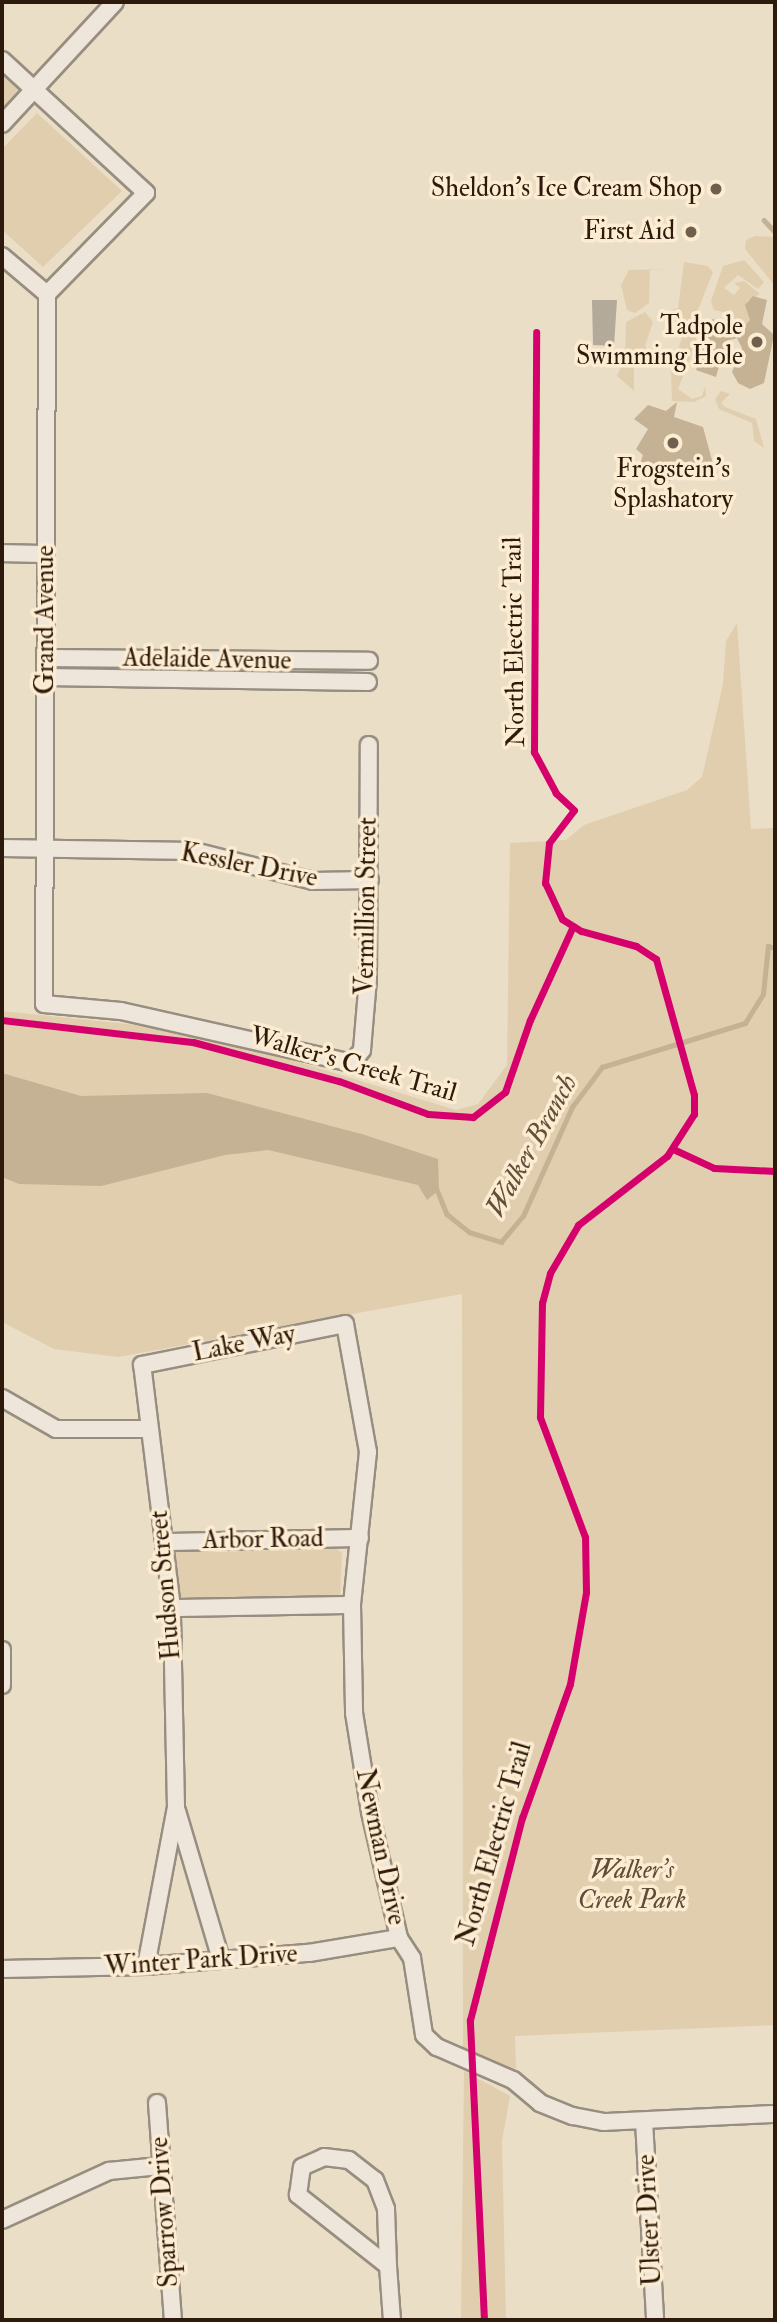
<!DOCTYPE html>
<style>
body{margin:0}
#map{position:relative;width:777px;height:2322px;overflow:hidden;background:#ebdec7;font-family:"IM FELL Double Pica",serif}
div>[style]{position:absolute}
.green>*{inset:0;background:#e0ceaf}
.water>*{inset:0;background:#c5b194}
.stream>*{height:4.5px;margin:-2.25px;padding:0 2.25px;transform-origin:2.25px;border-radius:2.25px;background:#c5b194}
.building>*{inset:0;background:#b4aa9a}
.roads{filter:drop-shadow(2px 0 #978e80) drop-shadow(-2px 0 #978e80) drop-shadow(0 2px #978e80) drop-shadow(0 -2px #978e80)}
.street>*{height:16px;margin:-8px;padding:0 8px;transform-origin:8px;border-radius:8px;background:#eee6db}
.cycleway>*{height:7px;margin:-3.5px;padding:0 3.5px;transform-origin:3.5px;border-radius:3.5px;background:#d6006c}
.dots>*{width:19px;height:19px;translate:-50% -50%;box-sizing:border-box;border:4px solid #fcecd1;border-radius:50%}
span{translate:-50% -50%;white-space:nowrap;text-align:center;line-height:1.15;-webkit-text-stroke:7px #fcecd1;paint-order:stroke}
.poi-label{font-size:26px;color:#2e1a0c}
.right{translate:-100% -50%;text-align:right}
.street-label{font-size:26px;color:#2e1a0c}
.park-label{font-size:26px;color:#614c37;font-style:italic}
.water-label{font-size:28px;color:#644f3a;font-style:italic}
.frame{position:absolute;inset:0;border:4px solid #2e1a0c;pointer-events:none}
</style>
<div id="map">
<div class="green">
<i style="clip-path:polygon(2px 67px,22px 89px,2px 114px)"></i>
<i style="clip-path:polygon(37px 113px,122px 191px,43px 267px,2px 230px,2px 149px)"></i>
<i style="clip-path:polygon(755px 236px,775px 237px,775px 286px,745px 249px,746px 240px)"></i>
<i style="clip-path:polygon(744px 260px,764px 282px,758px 289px,738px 275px,724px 288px,734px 295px,740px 288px,734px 283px,744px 281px,760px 294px,747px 301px,750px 320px,743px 328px,731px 314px,714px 310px,711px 301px,723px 266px)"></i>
<i style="clip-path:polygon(684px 262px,708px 266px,713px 272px,698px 310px,677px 332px,668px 311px,678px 308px)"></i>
<i style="clip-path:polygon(674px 269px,650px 270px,649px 303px,635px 313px,627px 310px,621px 285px,629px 270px)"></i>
<i style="clip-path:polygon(645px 312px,653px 322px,645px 346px,653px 366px,640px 353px,634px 355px,634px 391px,617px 376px,625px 358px,626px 322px)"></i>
<i style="clip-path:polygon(691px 327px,697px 340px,678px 389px,692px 399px,702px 396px,705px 386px,706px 396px,694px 402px,672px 401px,671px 370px,684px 332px)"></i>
<i style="clip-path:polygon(721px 391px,730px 394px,721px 403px,725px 407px,756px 419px,764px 448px,754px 441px,752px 423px,719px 409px,715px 399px)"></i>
<i style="clip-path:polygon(737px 623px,751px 829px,775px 828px,775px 2025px,515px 2036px,516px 2069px,463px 2050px,462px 1294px,118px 1357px,54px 1349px,2px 1322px,2px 1011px,156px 1027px,272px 1054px,456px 1110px,478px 1104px,507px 1065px,510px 843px,566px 840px,584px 825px,687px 790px,702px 777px,723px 684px,726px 641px)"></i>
<i style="clip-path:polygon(337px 1549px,342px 1553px,340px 1600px,178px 1603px,174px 1552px)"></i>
<i style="clip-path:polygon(464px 2071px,510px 2096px,502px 2141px,506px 2320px,461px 2320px)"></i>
</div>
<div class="water">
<i style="clip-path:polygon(753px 296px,767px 300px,762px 324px,774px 335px,764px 383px,750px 389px,738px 383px,732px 372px,742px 348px,737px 338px,726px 341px,716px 377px,696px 370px,712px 319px,743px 328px,750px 320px,745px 305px)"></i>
<i style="clip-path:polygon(677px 402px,674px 417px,703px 427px,713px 464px,709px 472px,694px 469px,668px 482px,654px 479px,640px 464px,643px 455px,636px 449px,648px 429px,634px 419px,648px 405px,666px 411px)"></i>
<i style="clip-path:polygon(2px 1073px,81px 1096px,207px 1093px,365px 1135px,438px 1159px,439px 1190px,427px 1200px,418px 1185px,268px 1150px,225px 1155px,101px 1186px,19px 1184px,2px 1177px)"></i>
</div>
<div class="stream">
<i style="left:764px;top:220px;width:16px;rotate:47deg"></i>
<i style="left:436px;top:1187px;width:29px;rotate:68deg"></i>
<i style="left:447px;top:1214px;width:28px;rotate:39deg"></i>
<i style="left:469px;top:1232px;width:34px;rotate:17deg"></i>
<i style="left:501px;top:1242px;width:34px;rotate:-50deg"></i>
<i style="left:523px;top:1216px;width:120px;rotate:-65.8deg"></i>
<i style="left:572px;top:1107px;width:50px;rotate:-53.1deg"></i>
<i style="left:602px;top:1067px;width:150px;rotate:-17.1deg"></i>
<i style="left:745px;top:1023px;width:34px;rotate:-58deg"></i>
<i style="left:763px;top:994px;width:48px;rotate:-84.1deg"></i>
<i style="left:768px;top:946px;width:7px;rotate:16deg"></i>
</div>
<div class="building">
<i style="clip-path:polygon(592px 300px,617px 300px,614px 346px,593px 345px)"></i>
</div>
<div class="roads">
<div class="street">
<i style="left:2px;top:60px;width:196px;rotate:42.7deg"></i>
<i style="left:146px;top:193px;width:141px;rotate:134.4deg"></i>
<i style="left:2px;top:124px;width:166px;rotate:-47.2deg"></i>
<i style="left:2px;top:256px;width:59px;rotate:40.2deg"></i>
<i style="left:47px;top:294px;width:710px;rotate:90.24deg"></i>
<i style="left:44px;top:1004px;width:77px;rotate:5.2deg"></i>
<i style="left:121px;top:1011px;width:237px;rotate:12.7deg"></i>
<i style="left:352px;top:1063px;width:16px;rotate:-52deg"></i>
<i style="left:362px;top:1050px;width:72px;rotate:-85.2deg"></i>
<i style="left:368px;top:978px;width:233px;rotate:-89.8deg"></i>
<i style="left:2px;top:553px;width:44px;rotate:1.3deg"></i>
<i style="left:46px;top:658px;width:323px;rotate:0.5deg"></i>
<i style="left:46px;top:677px;width:322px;rotate:0.9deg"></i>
<i style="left:2px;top:848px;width:192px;rotate:0.9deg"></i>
<i style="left:194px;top:851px;width:123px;rotate:14.1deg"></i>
<i style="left:313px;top:881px;width:57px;rotate:-1deg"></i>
<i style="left:2px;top:1398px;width:62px;rotate:29.9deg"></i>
<i style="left:56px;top:1429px;width:93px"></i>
<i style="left:166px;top:1542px;width:194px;rotate:-1.2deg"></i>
<i style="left:172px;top:1608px;width:180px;rotate:-1deg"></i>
<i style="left:2px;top:1650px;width:35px;rotate:90deg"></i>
<i style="left:177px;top:1811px;width:155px;rotate:73.5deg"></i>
<i style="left:146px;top:1966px;width:162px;rotate:-79.3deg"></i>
<i style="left:176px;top:1807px;width:199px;rotate:-91.2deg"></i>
<i style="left:172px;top:1608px;width:245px;rotate:-97deg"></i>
<i style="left:142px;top:1365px;width:207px;rotate:-11.4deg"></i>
<i style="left:345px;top:1324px;width:130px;rotate:79.8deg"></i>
<i style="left:368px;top:1452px;width:154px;rotate:96deg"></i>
<i style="left:352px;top:1605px;width:108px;rotate:88.9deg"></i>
<i style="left:354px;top:1713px;width:100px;rotate:80.8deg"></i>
<i style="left:370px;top:1812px;width:129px;rotate:77deg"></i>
<i style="left:399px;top:1938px;width:24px;rotate:57deg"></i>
<i style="left:412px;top:1958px;width:78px;rotate:81.1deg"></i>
<i style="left:424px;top:2035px;width:18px;rotate:43deg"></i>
<i style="left:437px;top:2047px;width:83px;rotate:23.5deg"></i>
<i style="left:513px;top:2080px;width:35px;rotate:40deg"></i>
<i style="left:540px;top:2103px;width:35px;rotate:22deg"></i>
<i style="left:573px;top:2116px;width:32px;rotate:11deg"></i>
<i style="left:604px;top:2122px;width:171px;rotate:-2.7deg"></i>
<i style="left:2px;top:1969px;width:144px;rotate:-1.2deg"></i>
<i style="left:146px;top:1966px;width:164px;rotate:-4.6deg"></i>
<i style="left:309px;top:1953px;width:91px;rotate:-9.5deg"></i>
<i style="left:157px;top:2103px;width:218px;rotate:85.8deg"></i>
<i style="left:644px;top:2121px;width:199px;rotate:86.8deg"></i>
<i style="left:324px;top:2157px;width:25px;rotate:7deg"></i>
<i style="left:349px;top:2160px;width:33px;rotate:38deg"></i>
<i style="left:375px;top:2180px;width:31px;rotate:69deg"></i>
<i style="left:386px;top:2209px;width:57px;rotate:88deg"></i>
<i style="left:388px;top:2266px;width:115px;rotate:-141.7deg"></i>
<i style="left:298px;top:2195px;width:28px;rotate:-82deg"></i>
<i style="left:302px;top:2167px;width:24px;rotate:-24deg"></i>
<i style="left:2px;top:2220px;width:118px;rotate:-24.6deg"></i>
<i style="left:109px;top:2171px;width:51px;rotate:-5.6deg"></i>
<i style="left:388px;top:2266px;width:54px;rotate:85.8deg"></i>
</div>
</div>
<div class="cycleway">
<i style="left:2px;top:1020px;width:192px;rotate:6.6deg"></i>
<i style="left:193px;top:1042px;width:151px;rotate:15deg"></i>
<i style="left:339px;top:1081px;width:95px;rotate:20.3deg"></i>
<i style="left:428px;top:1114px;width:45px;rotate:3.8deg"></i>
<i style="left:473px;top:1117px;width:41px;rotate:-38deg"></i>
<i style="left:505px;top:1092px;width:76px;rotate:-70.9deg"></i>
<i style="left:530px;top:1020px;width:103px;rotate:-65.4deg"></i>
<i style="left:673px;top:1149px;width:45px;rotate:24.9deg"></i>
<i style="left:714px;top:1168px;width:61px;rotate:2.8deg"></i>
<i style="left:484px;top:2320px;width:300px;rotate:-92.7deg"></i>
<i style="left:470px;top:2020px;width:209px;rotate:-75.6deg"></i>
<i style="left:522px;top:1818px;width:142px;rotate:-70.3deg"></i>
<i style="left:570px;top:1684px;width:93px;rotate:-80.1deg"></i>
<i style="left:586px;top:1592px;width:55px;rotate:-91deg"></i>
<i style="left:585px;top:1537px;width:128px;rotate:-110.6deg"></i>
<i style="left:540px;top:1417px;width:114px;rotate:-89deg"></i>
<i style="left:542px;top:1303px;width:31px;rotate:-75deg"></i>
<i style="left:550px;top:1273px;width:56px;rotate:-59.7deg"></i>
<i style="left:578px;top:1225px;width:113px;rotate:-37.8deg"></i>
<i style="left:667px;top:1156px;width:50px;rotate:-57.3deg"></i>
<i style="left:694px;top:1114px;width:19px;rotate:-90deg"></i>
<i style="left:694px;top:1095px;width:141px;rotate:-105.6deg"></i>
<i style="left:656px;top:959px;width:24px;rotate:-147deg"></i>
<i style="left:636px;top:946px;width:57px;rotate:-164.7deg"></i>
<i style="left:581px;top:931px;width:22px;rotate:-148deg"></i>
<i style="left:562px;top:919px;width:40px;rotate:-115deg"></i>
<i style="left:545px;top:883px;width:40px;rotate:-84.3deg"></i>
<i style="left:549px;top:843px;width:41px;rotate:-52.9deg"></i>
<i style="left:574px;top:810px;width:25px;rotate:-137deg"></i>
<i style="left:556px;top:793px;width:47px;rotate:-118.2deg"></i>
<i style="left:534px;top:752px;width:420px;rotate:-89.7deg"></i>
</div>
<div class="dots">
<i style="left:716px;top:189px;background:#705f4d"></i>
<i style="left:691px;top:232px;background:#705f4d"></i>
<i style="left:757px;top:342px;background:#705f4d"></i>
<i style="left:673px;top:443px;background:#705f4d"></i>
</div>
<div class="poi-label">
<span class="right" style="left:702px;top:189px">Sheldon's Ice Cream Shop</span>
<span class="right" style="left:675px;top:232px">First Aid</span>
<span class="right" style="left:743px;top:342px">Tadpole<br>Swimming Hole</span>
<span style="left:673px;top:485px">Frogstein's<br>Splashatory</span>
</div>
<div class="street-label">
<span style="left:46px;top:620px;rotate:-90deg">Grand Avenue</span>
<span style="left:515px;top:642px;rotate:-91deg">North Electric Trail</span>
<span style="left:207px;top:660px;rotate:1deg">Adelaide Avenue</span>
<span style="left:249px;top:866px;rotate:11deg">Kessler Drive</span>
<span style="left:367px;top:906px;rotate:-89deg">Vermillion Street</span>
<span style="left:353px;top:1065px;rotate:16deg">Walker's Creek Trail</span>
<span style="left:244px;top:1344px;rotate:-11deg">Lake Way</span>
<span style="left:263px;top:1540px;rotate:-1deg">Arbor Road</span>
<span style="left:166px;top:1585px;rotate:-95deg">Hudson Street</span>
<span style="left:495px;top:1844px;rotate:-74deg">North Electric Trail</span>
<span style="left:380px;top:1847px;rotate:78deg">Newman Drive</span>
<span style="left:201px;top:1961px;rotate:-4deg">Winter Park Drive</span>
<span style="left:165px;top:2212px;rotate:-94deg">Sparrow Drive</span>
<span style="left:650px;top:2220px;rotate:-93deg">Ulster Drive</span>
</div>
<div class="park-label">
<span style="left:632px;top:1886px">Walker's<br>Creek Park</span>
</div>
<div class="water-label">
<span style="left:532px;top:1146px;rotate:-61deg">Walker Branch</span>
</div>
<div class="frame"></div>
</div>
